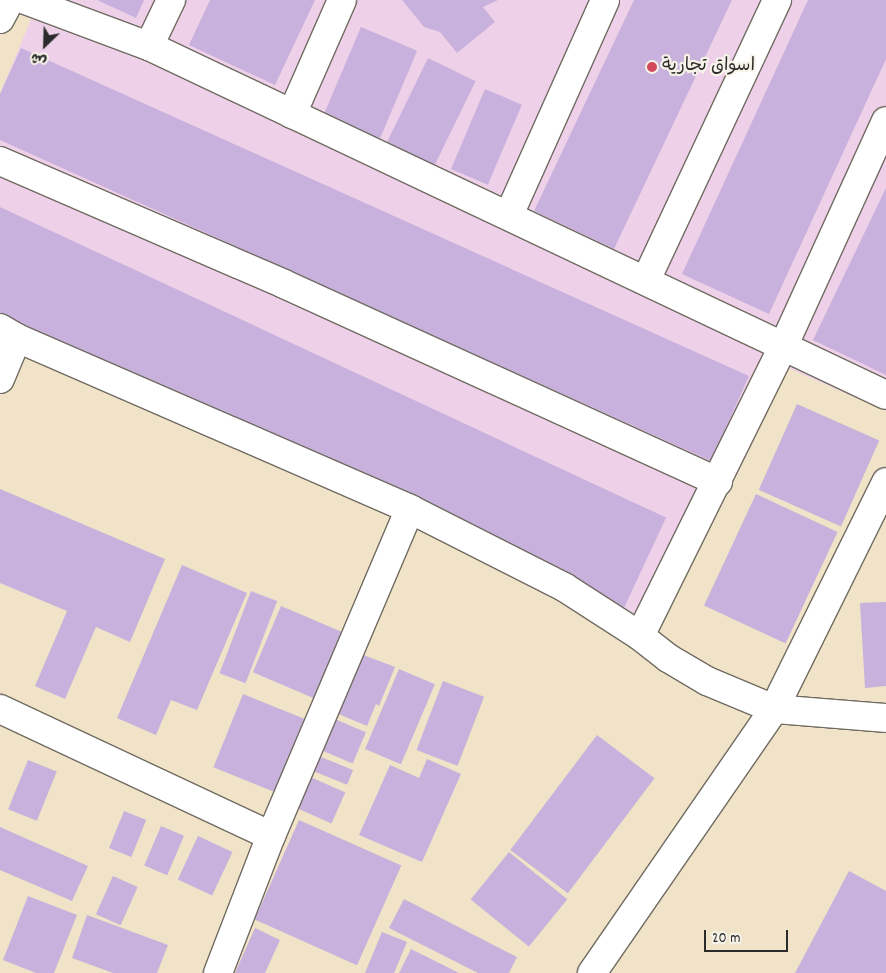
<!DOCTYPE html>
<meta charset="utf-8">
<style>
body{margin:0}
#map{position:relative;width:886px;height:973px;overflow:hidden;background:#f1e3c7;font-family:Dekko,"Playpen Sans Arabic",sans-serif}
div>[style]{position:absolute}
.built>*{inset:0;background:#eed0e8}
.building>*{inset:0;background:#c8b1dc;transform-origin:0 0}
.roads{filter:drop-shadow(1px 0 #706b62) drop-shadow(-1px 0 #706b62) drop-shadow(0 1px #706b62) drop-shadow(0 -1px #706b62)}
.minor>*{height:28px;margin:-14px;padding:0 14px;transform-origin:14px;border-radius:14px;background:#fff}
.dots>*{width:14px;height:14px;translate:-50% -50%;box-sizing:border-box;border:2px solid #f7f3e8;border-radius:50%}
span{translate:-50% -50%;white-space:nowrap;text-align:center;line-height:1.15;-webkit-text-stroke:4.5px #f7f3e8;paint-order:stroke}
.poi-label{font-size:18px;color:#2b2b2b}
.left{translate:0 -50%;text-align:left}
.north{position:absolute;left:20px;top:20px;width:50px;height:50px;-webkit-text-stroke:4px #f7f3e8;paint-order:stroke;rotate:204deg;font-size:14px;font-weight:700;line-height:20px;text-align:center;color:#2b2b2b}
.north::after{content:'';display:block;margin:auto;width:18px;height:22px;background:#2b2b2b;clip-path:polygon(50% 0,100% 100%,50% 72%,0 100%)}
.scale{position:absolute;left:704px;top:930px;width:84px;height:22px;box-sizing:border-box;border:2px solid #2b2b2b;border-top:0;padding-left:6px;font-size:15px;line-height:18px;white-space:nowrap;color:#2b2b2b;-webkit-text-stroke:4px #f7f3e8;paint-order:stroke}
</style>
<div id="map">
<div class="built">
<i style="clip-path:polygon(39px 0,886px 0,886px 411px,772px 361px,635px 621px,0 338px,0 94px)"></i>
</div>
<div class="building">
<i style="clip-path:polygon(97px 0,144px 0,136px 18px)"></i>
<i style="clip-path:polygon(210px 0,315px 0,275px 85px,189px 45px)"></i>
<i style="clip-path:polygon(402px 0,498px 0,483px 7px,495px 22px,457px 53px,440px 32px,424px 27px)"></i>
<i style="clip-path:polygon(634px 0,732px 0,614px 249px,534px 211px)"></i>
<i style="clip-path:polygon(808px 0,886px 0,886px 59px,769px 314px,682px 274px)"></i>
<i style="left:361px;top:27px;width:61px;height:96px;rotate:23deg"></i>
<i style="clip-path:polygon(21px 48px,749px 376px,711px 461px,0 140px,0 94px)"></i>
<i style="left:428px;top:58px;width:53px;height:95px;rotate:26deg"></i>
<i style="left:485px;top:89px;width:40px;height:87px;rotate:23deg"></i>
<i style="clip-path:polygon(886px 188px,886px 375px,813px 340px)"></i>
<i style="left:0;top:207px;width:735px;height:99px;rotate:25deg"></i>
<i style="left:797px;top:404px;width:90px;height:94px;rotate:24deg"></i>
<i style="clip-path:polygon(0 489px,165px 559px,130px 642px,96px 627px,65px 699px,35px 686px,67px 611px,0 583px)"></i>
<i style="left:756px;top:494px;width:90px;height:123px;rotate:25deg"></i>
<i style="clip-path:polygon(182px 565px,247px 593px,197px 710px,171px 700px,156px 735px,117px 718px)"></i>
<i style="left:251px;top:591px;width:28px;height:88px;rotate:21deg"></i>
<i style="clip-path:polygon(886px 602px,886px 686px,865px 688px,860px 603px)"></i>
<i style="left:281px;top:606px;width:67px;height:72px;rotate:23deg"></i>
<i style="clip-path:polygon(361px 654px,395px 667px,379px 706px,376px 704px,367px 726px,336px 713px)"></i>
<i style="left:399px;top:669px;width:39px;height:87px;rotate:23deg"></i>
<i style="left:443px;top:681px;width:44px;height:74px;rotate:21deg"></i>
<i style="left:243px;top:694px;width:66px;height:79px;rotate:22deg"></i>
<i style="left:330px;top:717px;width:39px;height:34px;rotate:23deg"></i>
<i style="left:597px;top:735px;width:72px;height:144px;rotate:37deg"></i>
<i style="left:316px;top:755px;width:40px;height:16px;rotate:22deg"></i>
<i style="clip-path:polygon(427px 759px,461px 774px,422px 862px,359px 835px,390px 765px,419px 778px)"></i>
<i style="left:28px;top:760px;width:31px;height:53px;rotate:22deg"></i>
<i style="left:306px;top:775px;width:43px;height:34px;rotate:24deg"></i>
<i style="left:124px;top:811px;width:24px;height:40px;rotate:22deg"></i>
<i style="left:299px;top:820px;width:112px;height:109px;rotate:24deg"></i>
<i style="left:161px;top:826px;width:25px;height:43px;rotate:23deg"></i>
<i style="clip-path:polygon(0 827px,88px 866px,72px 901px,0 870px)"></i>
<i style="left:198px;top:836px;width:38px;height:48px;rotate:25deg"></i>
<i style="left:509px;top:852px;width:75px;height:61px;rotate:39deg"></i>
<i style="clip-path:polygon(849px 871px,886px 891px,886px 973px,795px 973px)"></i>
<i style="left:113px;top:876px;width:27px;height:42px;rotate:24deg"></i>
<i style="clip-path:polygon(28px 896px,77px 915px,54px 973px,36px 973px,3px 960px)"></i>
<i style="clip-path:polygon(404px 899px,517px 957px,509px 973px,478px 973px,389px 928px)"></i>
<i style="clip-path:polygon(87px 915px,168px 945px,157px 973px,113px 973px,72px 958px)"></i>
<i style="clip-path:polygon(255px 928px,280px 940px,265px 973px,235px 973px)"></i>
<i style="clip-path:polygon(382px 932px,407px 942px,394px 973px,365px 973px)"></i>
<i style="clip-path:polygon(411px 949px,459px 973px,399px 973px)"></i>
</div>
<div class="roads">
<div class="minor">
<i style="left:25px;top:0;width:132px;rotate:20.4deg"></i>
<i style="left:149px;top:46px;width:815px;rotate:25.34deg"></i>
<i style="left:0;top:19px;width:21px;rotate:-62deg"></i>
<i style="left:149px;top:46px;width:51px;rotate:-64.4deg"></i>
<i style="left:292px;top:114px;width:124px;rotate:-66.3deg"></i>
<i style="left:0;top:161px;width:309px;rotate:23.4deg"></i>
<i style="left:284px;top:284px;width:477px;rotate:24.5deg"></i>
<i style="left:509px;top:215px;width:235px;rotate:-65.9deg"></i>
<i style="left:646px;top:280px;width:309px;rotate:-64.9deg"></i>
<i style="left:0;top:328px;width:20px;rotate:30deg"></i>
<i style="left:17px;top:338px;width:429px;rotate:23.5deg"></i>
<i style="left:410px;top:509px;width:173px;rotate:26.9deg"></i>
<i style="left:564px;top:587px;width:90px;rotate:32.8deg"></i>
<i style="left:640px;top:636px;width:36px;rotate:38deg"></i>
<i style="left:668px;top:658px;width:45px;rotate:30.5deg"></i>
<i style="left:707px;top:681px;width:73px;rotate:22.7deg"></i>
<i style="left:774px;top:709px;width:112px;rotate:4.6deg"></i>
<i style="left:0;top:379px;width:44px;rotate:-67.5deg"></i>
<i style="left:640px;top:636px;width:322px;rotate:-63.7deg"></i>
<i style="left:783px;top:347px;width:248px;rotate:-65.5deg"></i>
<i style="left:0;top:709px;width:299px;rotate:25.1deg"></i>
<i style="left:218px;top:973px;width:147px;rotate:-68.9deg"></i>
<i style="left:271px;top:836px;width:355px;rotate:-67deg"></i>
<i style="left:592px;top:973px;width:321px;rotate:-55.4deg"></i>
<i style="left:774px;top:709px;width:253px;rotate:-63.7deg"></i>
</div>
</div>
<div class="dots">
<i style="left:652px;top:67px;background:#d1495b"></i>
</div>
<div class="poi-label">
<span class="left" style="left:662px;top:67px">اسواق تجارية</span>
</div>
<div class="north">ش</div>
<div class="scale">20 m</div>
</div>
